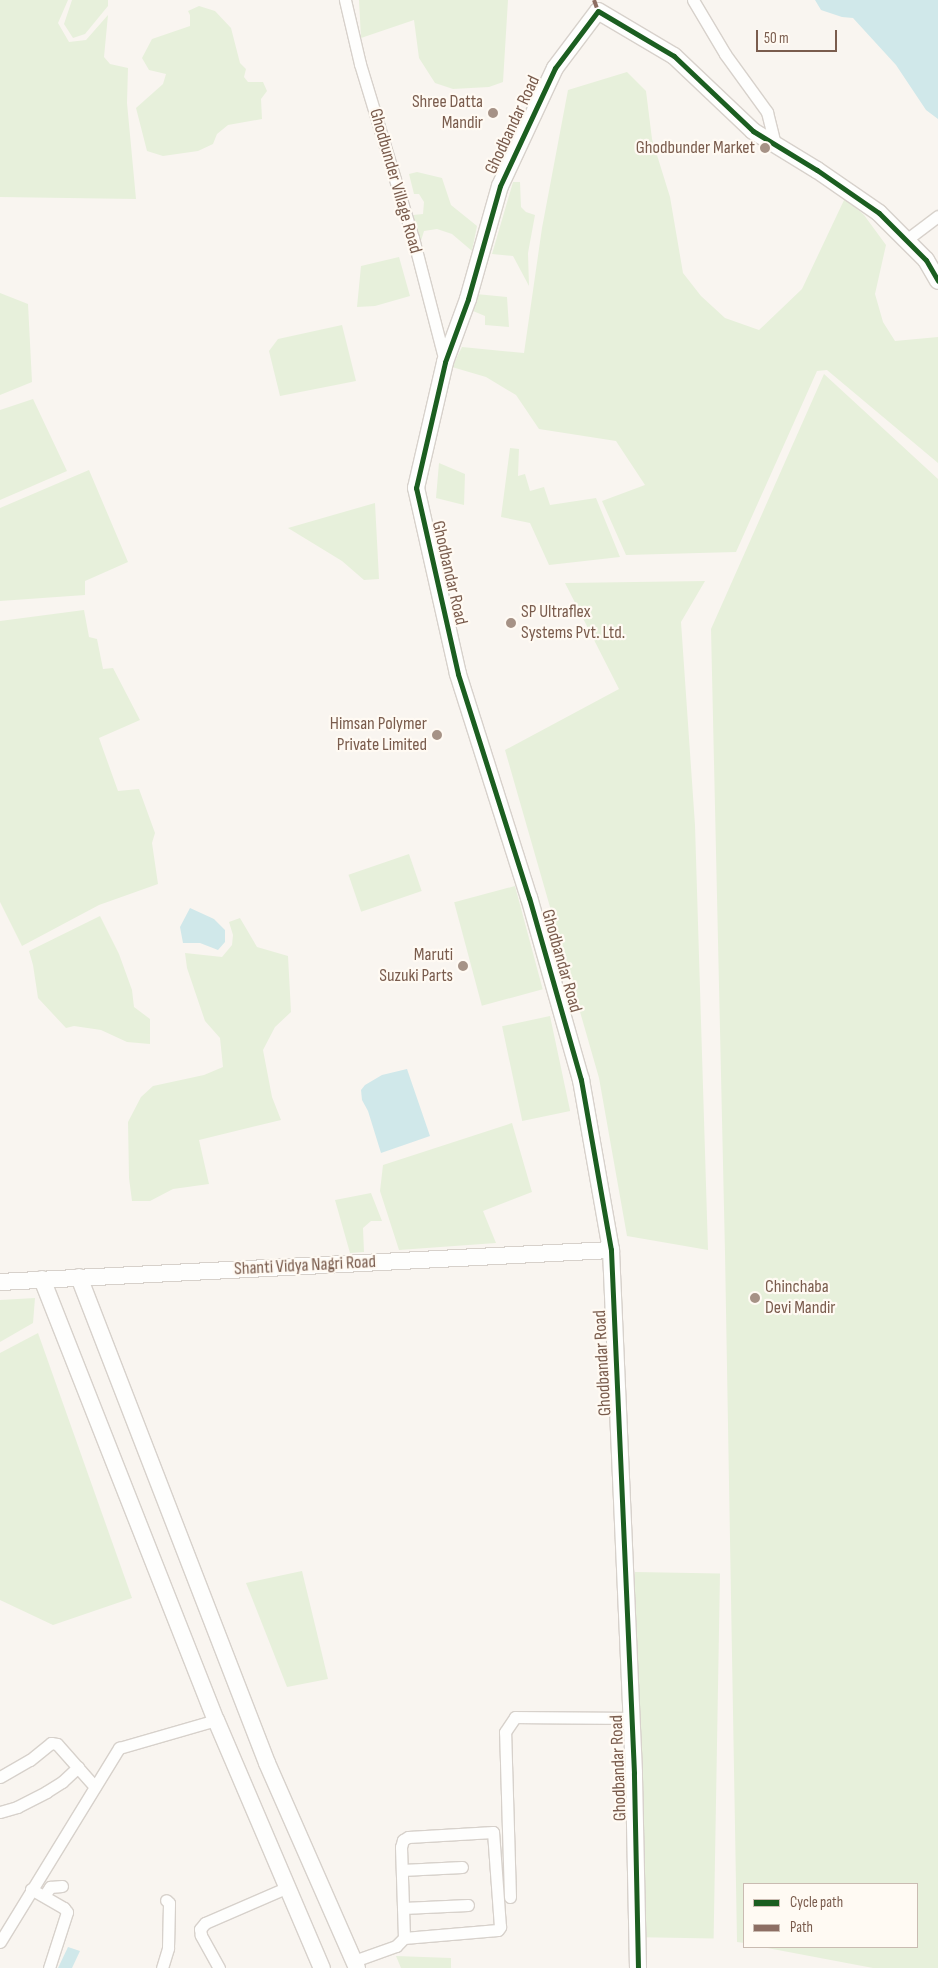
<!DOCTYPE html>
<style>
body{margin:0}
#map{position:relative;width:938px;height:1968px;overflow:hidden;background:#f9f5f0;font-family:"Sofia Sans Condensed",sans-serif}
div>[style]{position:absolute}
.green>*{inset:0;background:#e7f0db;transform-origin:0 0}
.water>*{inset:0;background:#d0e8ea}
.roads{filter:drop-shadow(1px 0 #d7d1cb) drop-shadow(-1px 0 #d7d1cb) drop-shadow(0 1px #d7d1cb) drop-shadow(0 -1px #d7d1cb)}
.street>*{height:11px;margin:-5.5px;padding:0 5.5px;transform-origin:5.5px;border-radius:5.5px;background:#fefefd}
.secondary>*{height:16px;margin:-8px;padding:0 8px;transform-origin:8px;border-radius:8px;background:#fefefd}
.quiet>*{height:4px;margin-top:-2px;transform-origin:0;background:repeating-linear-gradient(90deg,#8d6e63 0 8px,transparent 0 12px)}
.cycleway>*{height:5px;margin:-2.5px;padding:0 2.5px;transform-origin:2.5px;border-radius:2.5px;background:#1b5e20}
.dots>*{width:14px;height:14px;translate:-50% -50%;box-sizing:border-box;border:2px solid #fffaf3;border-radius:50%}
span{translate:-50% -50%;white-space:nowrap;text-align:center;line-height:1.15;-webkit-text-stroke:4.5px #fffaf3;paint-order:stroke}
.poi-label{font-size:18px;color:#7a5c4d}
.right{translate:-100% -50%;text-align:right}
.left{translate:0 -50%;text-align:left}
.street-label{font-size:18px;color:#7a5c4d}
.legend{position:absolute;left:743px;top:1883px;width:175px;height:65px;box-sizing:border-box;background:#fffaf3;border:1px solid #cabbb1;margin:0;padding:6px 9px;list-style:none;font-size:15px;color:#7a5c4d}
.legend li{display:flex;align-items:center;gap:10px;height:25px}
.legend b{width:25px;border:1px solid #cabbb1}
.scale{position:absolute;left:756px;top:30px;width:81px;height:22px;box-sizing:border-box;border:2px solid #7a5c4d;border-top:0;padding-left:6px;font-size:15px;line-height:18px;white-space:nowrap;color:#7a5c4d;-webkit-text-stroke:4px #fffaf3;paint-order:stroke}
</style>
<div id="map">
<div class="green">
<i style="clip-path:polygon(0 0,68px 0,58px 23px,69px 42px,86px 40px,108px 15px,104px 57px,110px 64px,128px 68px,127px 103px,136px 199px,0 197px)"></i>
<i style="clip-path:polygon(72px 0,108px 0,108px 6px,85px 34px,73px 38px,64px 24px)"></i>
<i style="clip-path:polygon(359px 0,508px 0,503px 82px,489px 87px,453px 89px,435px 83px,419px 58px,414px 20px,361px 38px)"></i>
<i style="clip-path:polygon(199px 6px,215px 11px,231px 28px,240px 63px,246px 69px,244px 77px,248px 82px,263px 82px,267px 91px,261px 99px,262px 119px,228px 125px,217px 134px,213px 144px,198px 151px,163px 156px,147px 151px,136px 108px,163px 84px,166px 74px,149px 70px,142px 58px,152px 39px,190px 26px,190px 15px,188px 11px)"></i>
<i style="clip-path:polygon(627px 72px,646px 91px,652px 139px,670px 197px,683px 273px,701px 296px,725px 318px,759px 330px,802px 289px,845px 198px,864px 215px,886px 245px,875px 294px,883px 322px,895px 341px,938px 337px,938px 463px,827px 370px,817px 371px,736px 552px,626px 555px,602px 501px,645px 485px,616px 441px,539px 429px,516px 395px,486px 377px,452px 367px,462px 347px,524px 353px,542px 228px,568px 90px)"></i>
<i style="clip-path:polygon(417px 172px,442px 178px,451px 205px,477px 226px,472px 251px,452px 234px,437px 229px,424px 231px,420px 244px,413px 215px,423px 214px,424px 202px,419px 194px,414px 194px,409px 174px)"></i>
<i style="clip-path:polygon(513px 182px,520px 182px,521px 207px,526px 212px,535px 215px,528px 253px,529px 286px,513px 256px,492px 254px)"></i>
<i style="clip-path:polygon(399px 257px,410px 296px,375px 306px,357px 307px,361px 266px)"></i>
<i style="clip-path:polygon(0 293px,28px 304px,32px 382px,0 395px)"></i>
<i style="clip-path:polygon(476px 294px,507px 297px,509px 327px,485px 325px,485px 316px,473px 311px)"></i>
<i style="clip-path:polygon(342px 325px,356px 381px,280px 396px,269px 351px,278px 339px)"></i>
<i style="clip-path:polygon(824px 374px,938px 479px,938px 1968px,873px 1968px,762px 1947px,917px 1947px,917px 1884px,744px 1884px,744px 1943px,737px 1942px,725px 1253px,711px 629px)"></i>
<i style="clip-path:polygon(33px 399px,67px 471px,0 500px,0 410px)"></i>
<i style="clip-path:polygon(510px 448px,519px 449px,518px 476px,525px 474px,530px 491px,544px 487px,550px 505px,596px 498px,620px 557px,549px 565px,530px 523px,501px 517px)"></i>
<i style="clip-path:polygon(439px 463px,465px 474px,464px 505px,436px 498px)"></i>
<i style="clip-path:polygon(89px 470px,128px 562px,85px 581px,85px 595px,0 601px,0 508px)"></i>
<i style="clip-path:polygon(375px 503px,379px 579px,364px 580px,342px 561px,288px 528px)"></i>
<i style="clip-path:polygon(705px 581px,681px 622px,695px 825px,708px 1250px,627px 1236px,599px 1078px,505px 750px,619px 689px,565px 583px)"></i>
<i style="clip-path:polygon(84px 610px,89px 637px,97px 639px,103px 669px,113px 668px,140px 720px,99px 738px,118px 791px,139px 789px,155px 833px,152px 843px,158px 884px,99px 905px,22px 946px,0 902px,0 621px)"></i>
<i style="left:409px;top:854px;width:39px;height:64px;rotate:71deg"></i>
<i style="left:515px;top:886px;width:107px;height:63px;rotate:75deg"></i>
<i style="clip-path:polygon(100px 916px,119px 954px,132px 990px,134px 1007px,150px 1019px,150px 1044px,127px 1042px,101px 1030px,74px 1026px,66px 1028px,38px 998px,33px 965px,29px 951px)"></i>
<i style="clip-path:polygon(240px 918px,257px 947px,288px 956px,291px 1012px,275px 1027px,263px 1050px,272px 1097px,281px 1120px,199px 1140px,209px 1184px,173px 1189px,150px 1201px,132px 1201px,129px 1178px,128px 1122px,141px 1097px,153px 1086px,204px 1075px,223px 1067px,220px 1038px,205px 1021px,187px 968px,185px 953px,222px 957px,232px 945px,233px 935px,229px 922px)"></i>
<i style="left:550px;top:1016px;width:97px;height:49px;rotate:78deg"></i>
<i style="clip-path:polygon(512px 1123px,532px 1192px,483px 1211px,496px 1243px,399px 1250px,380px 1191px,383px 1165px)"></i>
<i style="clip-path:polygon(371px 1193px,382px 1221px,371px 1221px,363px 1228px,364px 1252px,350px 1253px,335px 1200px)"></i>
<i style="clip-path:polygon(35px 1298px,33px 1323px,0 1342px,0 1300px)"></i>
<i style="clip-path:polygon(38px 1333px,132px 1598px,53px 1625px,0 1600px,0 1353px)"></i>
<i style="clip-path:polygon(302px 1571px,328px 1679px,287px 1687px,246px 1583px)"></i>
<i style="left:635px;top:1572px;width:85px;height:365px;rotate:1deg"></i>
<i style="clip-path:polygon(396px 1956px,451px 1958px,451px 1968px,401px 1968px)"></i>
</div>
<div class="water">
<i style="clip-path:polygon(815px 0,938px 0,938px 119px,926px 110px,896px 65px,853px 18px,842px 17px,821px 10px)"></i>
<i style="clip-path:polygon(190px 908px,214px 919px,225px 930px,225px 942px,218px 950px,200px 943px,183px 943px,180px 927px)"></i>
<i style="clip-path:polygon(407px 1069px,430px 1136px,381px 1153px,368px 1111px,362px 1100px,361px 1090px,365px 1085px,382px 1075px)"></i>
<i style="clip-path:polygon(68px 1947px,80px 1951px,72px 1968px,58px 1968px)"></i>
</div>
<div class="roads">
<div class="street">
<i style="left:345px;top:0;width:66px;rotate:76.8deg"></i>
<i style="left:360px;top:64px;width:182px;rotate:73.1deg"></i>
<i style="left:413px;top:238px;width:128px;rotate:75.5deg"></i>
<i style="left:693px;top:0;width:63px;rotate:59.3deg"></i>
<i style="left:725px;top:54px;width:72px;rotate:54.1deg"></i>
<i style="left:767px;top:112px;width:33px;rotate:76deg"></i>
<i style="left:906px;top:240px;width:40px;rotate:-37deg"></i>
<i style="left:0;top:1777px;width:34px;rotate:-30deg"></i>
<i style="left:30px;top:1760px;width:27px;rotate:-39deg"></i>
<i style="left:51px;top:1743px;width:6px;rotate:9deg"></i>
<i style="left:57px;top:1744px;width:57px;rotate:48.5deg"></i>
<i style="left:0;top:1812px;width:18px;rotate:-16deg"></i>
<i style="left:17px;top:1807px;width:33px;rotate:-27deg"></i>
<i style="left:46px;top:1792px;width:19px;rotate:-32deg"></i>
<i style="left:62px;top:1782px;width:22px;rotate:-43deg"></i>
<i style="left:402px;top:1870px;width:60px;rotate:-2.9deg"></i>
<i style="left:31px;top:1889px;width:38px;rotate:30deg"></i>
<i style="left:64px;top:1908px;width:5px;rotate:53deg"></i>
<i style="left:67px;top:1912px;width:59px;rotate:107.8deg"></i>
<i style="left:44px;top:1896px;width:11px;rotate:-56deg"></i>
<i style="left:50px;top:1887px;width:12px;rotate:-5deg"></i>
<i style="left:510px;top:1897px;width:165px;rotate:-91.7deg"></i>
<i style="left:505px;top:1732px;width:18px;rotate:-56deg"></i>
<i style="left:515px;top:1717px;width:116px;rotate:0.5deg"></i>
<i style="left:403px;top:1908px;width:65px;rotate:-2.6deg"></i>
<i style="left:0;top:1942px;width:228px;rotate:-58.5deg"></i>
<i style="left:119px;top:1748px;width:101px;rotate:-16.1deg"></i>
<i style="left:354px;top:1961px;width:45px;rotate:-19.7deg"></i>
<i style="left:396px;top:1946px;width:11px;rotate:-45deg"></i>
<i style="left:404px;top:1938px;width:94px;rotate:-4.9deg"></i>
<i style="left:498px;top:1930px;width:4px;rotate:-56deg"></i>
<i style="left:500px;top:1927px;width:95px;rotate:-94.2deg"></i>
<i style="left:493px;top:1832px;width:85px;rotate:176.6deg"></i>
<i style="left:408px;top:1837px;width:6px;rotate:149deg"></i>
<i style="left:403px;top:1840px;width:7px;rotate:106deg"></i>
<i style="left:401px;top:1847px;width:91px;rotate:88.1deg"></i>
<i style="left:162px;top:1968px;width:21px;rotate:-73deg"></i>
<i style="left:168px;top:1948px;width:45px;rotate:-88.7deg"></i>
<i style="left:169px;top:1903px;width:4px;rotate:-135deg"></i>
<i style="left:219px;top:1968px;width:38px;rotate:-119deg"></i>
<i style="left:201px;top:1935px;width:6px;rotate:-99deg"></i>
<i style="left:200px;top:1929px;width:8px;rotate:-50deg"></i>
<i style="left:205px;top:1923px;width:88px;rotate:-23.4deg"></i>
</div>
<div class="secondary">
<i style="left:79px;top:1277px;width:521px;rotate:68.85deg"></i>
<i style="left:267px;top:1763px;width:224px;rotate:66.3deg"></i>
<i style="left:42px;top:1279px;width:474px;rotate:68.5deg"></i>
<i style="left:216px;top:1720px;width:270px;rotate:66.9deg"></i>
<i style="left:0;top:1282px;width:612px;rotate:-3deg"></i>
<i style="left:638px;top:1968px;width:195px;rotate:-91.2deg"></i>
<i style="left:634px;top:1773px;width:524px;rotate:-92.52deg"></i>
<i style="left:611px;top:1250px;width:173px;rotate:-100deg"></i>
<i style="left:581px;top:1080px;width:189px;rotate:-105.9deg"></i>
<i style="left:529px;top:898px;width:235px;rotate:-107.6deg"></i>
<i style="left:458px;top:674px;width:191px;rotate:-102.7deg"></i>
<i style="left:416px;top:488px;width:129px;rotate:-77deg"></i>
<i style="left:445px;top:362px;width:67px;rotate:-69.9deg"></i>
<i style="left:468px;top:299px;width:117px;rotate:-74.2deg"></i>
<i style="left:500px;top:186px;width:130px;rotate:-65deg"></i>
<i style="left:555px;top:68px;width:71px;rotate:-53deg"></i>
<i style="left:598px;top:11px;width:88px;rotate:30.6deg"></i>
<i style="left:674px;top:56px;width:109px;rotate:43.5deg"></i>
<i style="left:753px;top:131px;width:75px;rotate:31.4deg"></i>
<i style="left:817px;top:170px;width:75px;rotate:34.7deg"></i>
<i style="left:879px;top:213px;width:66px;rotate:45deg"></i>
<i style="left:926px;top:260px;width:24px;rotate:60deg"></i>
</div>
</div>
<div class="quiet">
<i style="left:594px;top:0;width:12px;rotate:70deg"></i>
</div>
<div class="cycleway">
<i style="left:638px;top:1968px;width:195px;rotate:-91.2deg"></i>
<i style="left:634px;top:1773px;width:524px;rotate:-92.52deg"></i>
<i style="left:611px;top:1250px;width:173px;rotate:-100deg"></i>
<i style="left:581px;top:1080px;width:189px;rotate:-105.9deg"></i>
<i style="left:529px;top:898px;width:235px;rotate:-107.6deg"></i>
<i style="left:458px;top:674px;width:191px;rotate:-102.7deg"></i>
<i style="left:416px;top:488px;width:129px;rotate:-77deg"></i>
<i style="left:445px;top:362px;width:67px;rotate:-69.9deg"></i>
<i style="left:468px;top:299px;width:117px;rotate:-74.2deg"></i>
<i style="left:500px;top:186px;width:130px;rotate:-65deg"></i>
<i style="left:555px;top:68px;width:71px;rotate:-53deg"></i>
<i style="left:598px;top:11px;width:88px;rotate:30.6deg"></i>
<i style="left:674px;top:56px;width:109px;rotate:43.5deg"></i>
<i style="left:753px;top:131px;width:75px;rotate:31.4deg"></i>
<i style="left:817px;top:170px;width:75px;rotate:34.7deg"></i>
<i style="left:879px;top:213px;width:66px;rotate:45deg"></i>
<i style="left:926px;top:260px;width:24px;rotate:60deg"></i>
</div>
<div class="dots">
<i style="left:493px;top:113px;background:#a69286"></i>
<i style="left:765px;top:148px;background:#a69286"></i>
<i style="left:511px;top:623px;background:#a69286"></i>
<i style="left:437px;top:735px;background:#a69286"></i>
<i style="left:463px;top:966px;background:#a69286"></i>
<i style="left:755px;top:1298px;background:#a69286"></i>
</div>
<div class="poi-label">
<span class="right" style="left:483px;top:113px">Shree Datta<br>Mandir</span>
<span class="right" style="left:755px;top:148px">Ghodbunder Market</span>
<span class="left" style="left:521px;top:623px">SP Ultraflex<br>Systems Pvt. Ltd.</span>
<span class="right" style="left:427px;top:735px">Himsan Polymer<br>Private Limited</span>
<span class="right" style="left:453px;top:966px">Maruti<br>Suzuki Parts</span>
<span class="left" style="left:765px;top:1298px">Chinchaba<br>Devi Mandir</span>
</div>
<div class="street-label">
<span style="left:513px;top:125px;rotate:-65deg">Ghodbandar Road</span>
<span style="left:395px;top:181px;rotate:74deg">Ghodbunder Village Road</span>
<span style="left:449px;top:573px;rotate:77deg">Ghodbandar Road</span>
<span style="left:561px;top:961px;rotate:74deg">Ghodbandar Road</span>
<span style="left:305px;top:1266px;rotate:-3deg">Shanti Vidya Nagri Road</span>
<span style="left:603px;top:1363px;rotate:-93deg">Ghodbandar Road</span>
<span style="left:619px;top:1768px;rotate:-92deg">Ghodbandar Road</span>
</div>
<ul class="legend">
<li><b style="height:6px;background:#1b5e20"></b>Cycle path</li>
<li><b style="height:6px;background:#8d6e63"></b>Path</li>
</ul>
<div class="scale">50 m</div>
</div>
